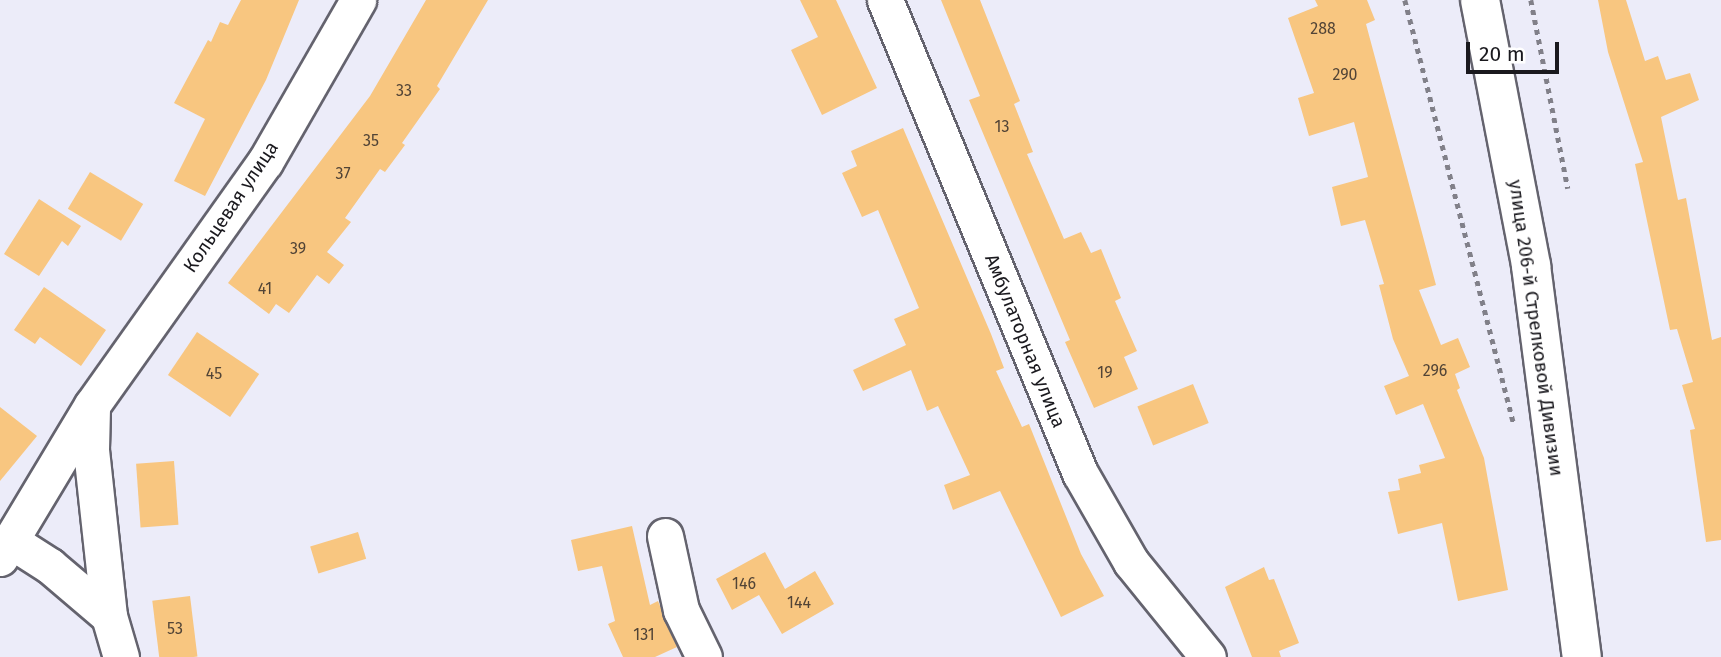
<!DOCTYPE html>
<meta charset="utf-8">
<style>
body{margin:0}
#map{position:relative;width:1721px;height:657px;overflow:hidden;background:#ececf9;font-family:"Fira Sans",sans-serif}
div>[style]{position:absolute}
.building>*{inset:0;background:#f8c680;transform-origin:0 0}
.path>*{height:4.5px;margin-top:-2.25px;transform-origin:0;background:repeating-linear-gradient(90deg,#818089 0 5px,transparent 0 10px)}
.roads{filter:drop-shadow(2px 0 #64636e) drop-shadow(-2px 0 #64636e) drop-shadow(0 2px #64636e) drop-shadow(0 -2px #64636e)}
.street>*{height:35px;margin:-17.5px;padding:0 17.5px;transform-origin:17.5px;border-radius:17.5px;background:#fff}
.secondary>*{height:38px;margin:-19px;padding:0 19px;transform-origin:19px;border-radius:19px;background:#fff}
span{translate:-50% -50%;white-space:nowrap;text-align:center;line-height:1.15;-webkit-text-stroke:7px #fff;paint-order:stroke}
.number-label{font-size:16px;color:#524436}
.number-label span{-webkit-text-stroke-width:0}
.street-label{font-size:19px;color:#1a191e}
.scale{position:absolute;left:1466px;top:42px;width:93px;height:32px;box-sizing:border-box;border:4px solid #1a191e;border-top:0;padding-left:9px;font-size:21px;line-height:24px;white-space:nowrap;color:#1a191e;-webkit-text-stroke:5px #fff;paint-order:stroke}
</style>
<div id="map">
<div class="building">
<i style="clip-path:polygon(241px 0,299px 0,266px 80px,205px 196px,174px 181px,205px 119px,174px 103px,208px 40px,211px 42px,220px 22px,228px 25px)"></i>
<i style="clip-path:polygon(426px 0,488px 0,437px 86px,440px 89px,402px 143px,405px 145px,385px 172px,380px 169px,345px 218px,351px 222px,327px 252px,344px 265px,329px 284px,317px 275px,289px 313px,276px 304px,269px 314px,228px 283px,370px 96px)"></i>
<i style="clip-path:polygon(800px 0,836px 0,877px 88px,822px 115px,791px 50px,818px 37px)"></i>
<i style="clip-path:polygon(941px 0,980px 0,1020px 101px,1014px 104px,1033px 152px,1027px 154px,1064px 239px,1081px 232px,1091px 253px,1101px 249px,1121px 298px,1115px 301px,1137px 351px,1124px 357px,1138px 389px,1094px 408px,1065px 342px,1070px 340px,969px 100px,980px 96px)"></i>
<i style="clip-path:polygon(1315px 0,1367px 0,1375px 20px,1366px 24px,1436px 285px,1419px 290px,1441px 345px,1458px 338px,1470px 367px,1455px 374px,1460px 388px,1457px 390px,1484px 458px,1508px 590px,1458px 601px,1442px 523px,1398px 534px,1388px 492px,1400px 490px,1398px 479px,1421px 473px,1419px 465px,1445px 458px,1423px 404px,1396px 415px,1384px 386px,1409px 376px,1393px 339px,1379px 285px,1384px 284px,1365px 220px,1341px 226px,1332px 187px,1368px 177px,1354px 122px,1309px 136px,1298px 98px,1314px 93px,1288px 18px,1318px 6px)"></i>
<i style="clip-path:polygon(1598px 0,1626px 0,1645px 61px,1658px 56px,1666px 80px,1690px 73px,1699px 100px,1661px 117px,1678px 200px,1686px 198px,1712px 340px,1721px 337px,1721px 540px,1706px 542px,1690px 430px,1695px 429px,1682px 385px,1693px 382px,1677px 329px,1670px 330px,1635px 164px,1643px 162px,1608px 52px)"></i>
<i style="clip-path:polygon(903px 128px,991px 334px,1004px 368px,996px 371px,1022px 427px,1029px 424px,1081px 554px,1104px 596px,1061px 617px,1000px 491px,953px 510px,944px 485px,970px 475px,938px 406px,927px 411px,911px 370px,863px 391px,853px 370px,906px 345px,894px 319px,919px 308px,878px 210px,862px 217px,842px 173px,857px 166px,851px 151px)"></i>
<i style="left:90px;top:172px;width:62px;height:43px;rotate:31deg"></i>
<i style="clip-path:polygon(39px 199px,81px 226px,68px 246px,62px 241px,39px 276px,4px 254px)"></i>
<i style="clip-path:polygon(44px 287px,106px 330px,81px 366px,40px 337px,35px 344px,14px 330px)"></i>
<i style="left:197px;top:332px;width:75px;height:52px;rotate:34deg"></i>
<i style="left:1193px;top:384px;width:42px;height:60px;rotate:68deg"></i>
<i style="clip-path:polygon(0 407px,37px 436px,0 481px)"></i>
<i style="left:174px;top:461px;width:64px;height:38px;rotate:86deg"></i>
<i style="clip-path:polygon(632px 526px,650px 605px,658px 601px,677px 647px,655px 657px,623px 657px,608px 624px,615px 621px,602px 566px,578px 571px,571px 540px)"></i>
<i style="left:358px;top:532px;width:28px;height:50px;rotate:73deg"></i>
<i style="clip-path:polygon(765px 552px,785px 589px,815px 571px,834px 604px,782px 634px,759px 595px,732px 610px,716px 579px)"></i>
<i style="clip-path:polygon(1264px 567px,1269px 580px,1274px 579px,1299px 643px,1279px 651px,1281px 657px,1252px 657px,1225px 587px)"></i>
<i style="left:190px;top:596px;width:61px;height:38px;rotate:83deg"></i>
</div>
<div class="path">
<i style="left:1405px;top:0;width:437px;rotate:75.6deg"></i>
<i style="left:1531px;top:0;width:192px;rotate:78.9deg"></i>
</div>
<div class="roads">
<div class="street">
<i style="left:885px;top:0;width:512px;rotate:67.6deg"></i>
<i style="left:1080px;top:473px;width:103px;rotate:60.2deg"></i>
<i style="left:1131px;top:562px;width:122px;rotate:51deg"></i>
<i style="left:92px;top:408px;width:42px;rotate:91.4deg"></i>
<i style="left:91px;top:450px;width:167px;rotate:83.8deg"></i>
<i style="left:109px;top:616px;width:43px;rotate:73.7deg"></i>
<i style="left:665px;top:536px;width:76px;rotate:77.8deg"></i>
<i style="left:681px;top:610px;width:52px;rotate:63.9deg"></i>
<i style="left:11px;top:541px;width:46px;rotate:32.7deg"></i>
<i style="left:50px;top:566px;width:77px;rotate:40.3deg"></i>
<i style="left:0;top:558px;width:179px;rotate:-59deg"></i>
<i style="left:92px;top:405px;width:298px;rotate:-54.6deg"></i>
<i style="left:265px;top:162px;width:187px;rotate:-60.1deg"></i>
</div>
<div class="secondary">
<i style="left:1480px;top:0;width:271px;rotate:79.1deg"></i>
<i style="left:1531px;top:266px;width:394px;rotate:82.6deg"></i>
</div>
</div>
<div class="number-label">
<span style="left:1323px;top:29px">288</span>
<span style="left:1345px;top:75px">290</span>
<span style="left:404px;top:91px">33</span>
<span style="left:1002px;top:127px">13</span>
<span style="left:371px;top:141px">35</span>
<span style="left:343px;top:174px">37</span>
<span style="left:298px;top:249px">39</span>
<span style="left:265px;top:289px">41</span>
<span style="left:1435px;top:371px">296</span>
<span style="left:1105px;top:373px">19</span>
<span style="left:214px;top:374px">45</span>
<span style="left:744px;top:584px">146</span>
<span style="left:799px;top:603px">144</span>
<span style="left:175px;top:629px">53</span>
<span style="left:644px;top:635px">131</span>
</div>
<div class="street-label">
<span style="left:231px;top:207px;rotate:-56deg">Кольцевая улица</span>
<span style="left:1536px;top:328px;rotate:82deg">улица 206-й Стрелковой Дивизии</span>
<span style="left:1025px;top:341px;rotate:68deg">Амбулаторная улица</span>
</div>
<div class="scale">20 m</div>
</div>
